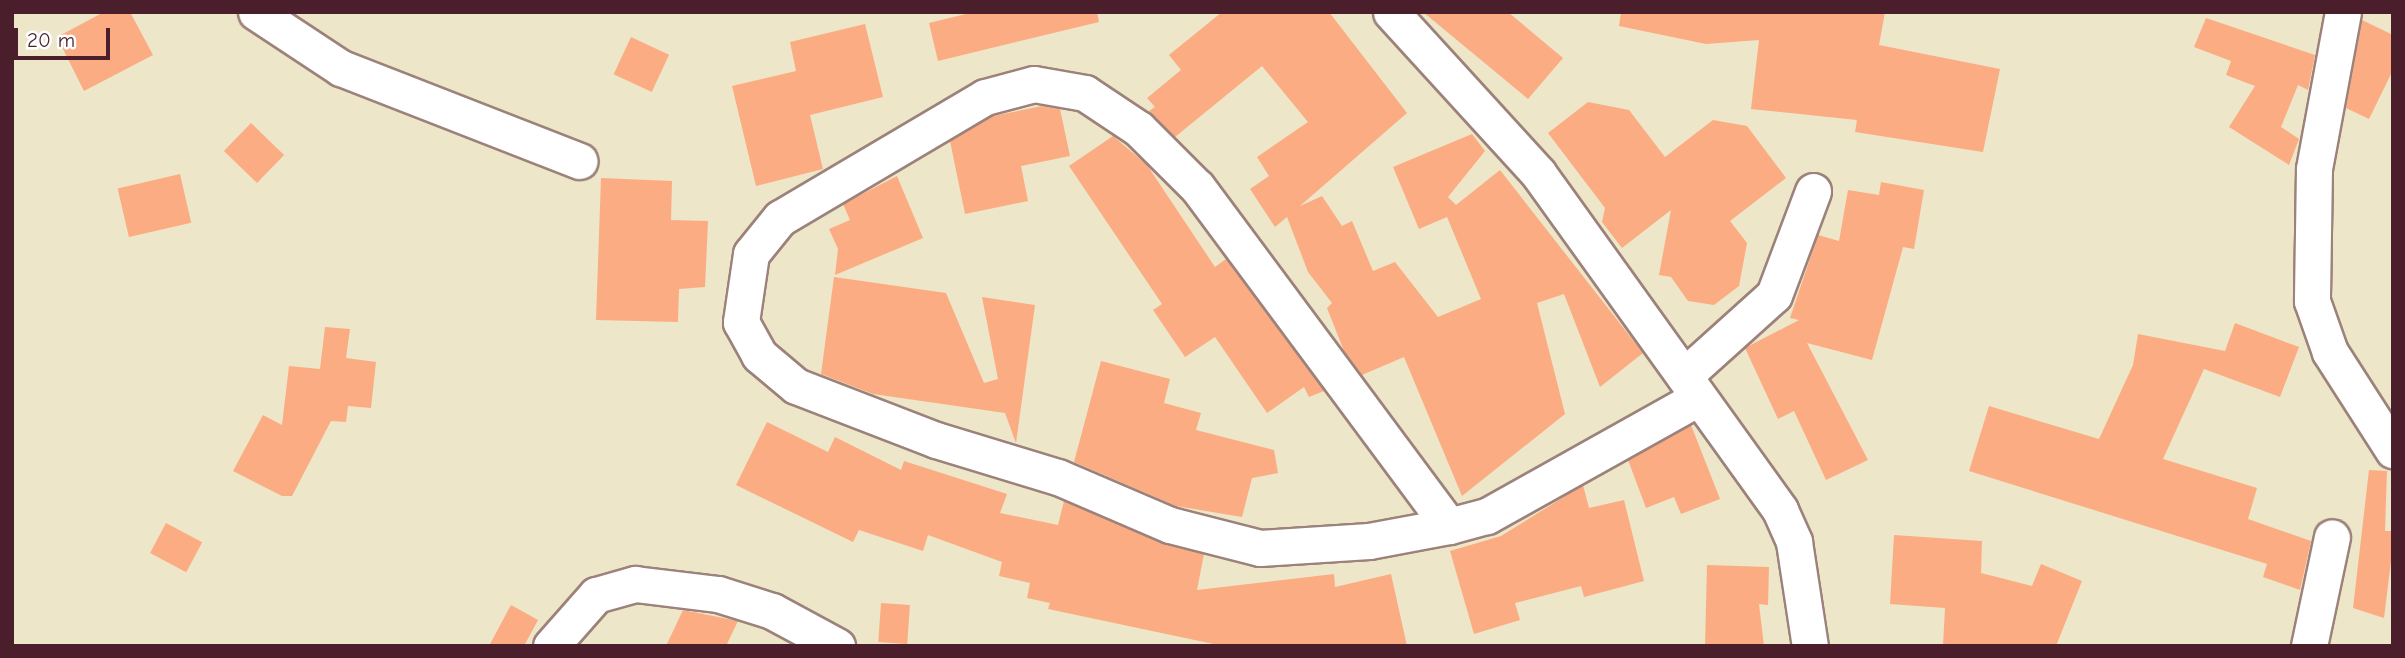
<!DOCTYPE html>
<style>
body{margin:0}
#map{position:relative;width:2405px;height:658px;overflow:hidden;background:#ede6c9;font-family:"Comic Neue",sans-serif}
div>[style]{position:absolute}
.building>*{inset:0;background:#fcac82;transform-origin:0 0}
.roads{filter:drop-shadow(2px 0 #9c827a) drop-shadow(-2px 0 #9c827a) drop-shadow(0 2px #9c827a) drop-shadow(0 -2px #9c827a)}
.minor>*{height:35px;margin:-17.5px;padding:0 17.5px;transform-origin:17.5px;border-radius:17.5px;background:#fff}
span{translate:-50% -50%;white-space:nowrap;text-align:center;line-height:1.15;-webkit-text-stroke:7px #fff;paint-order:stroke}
.frame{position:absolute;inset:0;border:14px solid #4a1f2b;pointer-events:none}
.scale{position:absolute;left:14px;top:28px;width:96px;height:32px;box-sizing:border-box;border:4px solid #4a1f2b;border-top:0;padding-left:9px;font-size:21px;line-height:24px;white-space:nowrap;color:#4a1f2b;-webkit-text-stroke:5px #fff;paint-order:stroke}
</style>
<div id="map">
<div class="building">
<i style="clip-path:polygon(104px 12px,130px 12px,153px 55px,84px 91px,57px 37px)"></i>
<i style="clip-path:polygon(974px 12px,1097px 12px,1099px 22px,938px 61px,929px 23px)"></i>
<i style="clip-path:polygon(1222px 12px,1329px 12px,1407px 113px,1300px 206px,1322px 196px,1342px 226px,1352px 221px,1373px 271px,1395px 262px,1438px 317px,1481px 299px,1447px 217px,1419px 229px,1393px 167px,1472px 134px,1485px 151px,1448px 197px,1456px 205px,1500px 170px,1643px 353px,1600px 387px,1564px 294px,1537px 303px,1565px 414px,1462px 496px,1404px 357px,1362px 375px,1344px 351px,1327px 308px,1332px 303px,1308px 272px,1287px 217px,1275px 227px,1250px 189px,1269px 176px,1257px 157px,1308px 122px,1262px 66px,1175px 137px,1149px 111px,1155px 107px,1147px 98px,1181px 70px,1169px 55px)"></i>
<i style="clip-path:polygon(1423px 12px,1508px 12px,1563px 58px,1528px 99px)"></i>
<i style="clip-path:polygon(1621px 12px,1885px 12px,1879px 45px,2000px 69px,1983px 152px,1855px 132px,1857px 120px,1751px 109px,1759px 40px,1706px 44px,1619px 26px)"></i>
<i style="clip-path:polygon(2206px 18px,2315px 55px,2308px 90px,2298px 85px,2281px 127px,2299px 139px,2289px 165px,2229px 127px,2255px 86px,2226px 75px,2231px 61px,2194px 47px)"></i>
<i style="clip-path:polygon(2362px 20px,2393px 35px,2393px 70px,2369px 119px,2346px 108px)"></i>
<i style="clip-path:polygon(865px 24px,883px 97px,810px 115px,823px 169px,756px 186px,732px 86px,796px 71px,790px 42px)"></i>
<i style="left:631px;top:37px;width:42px;height:41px;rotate:25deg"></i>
<i style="clip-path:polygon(1588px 102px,1629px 110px,1665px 157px,1713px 120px,1747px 126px,1786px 178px,1730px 221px,1747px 243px,1739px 286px,1714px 305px,1688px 301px,1671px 277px,1659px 275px,1671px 210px,1622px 248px,1602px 222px,1605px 208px,1548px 133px)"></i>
<i style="clip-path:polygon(1042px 106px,1060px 109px,1070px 156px,1021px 166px,1028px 201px,965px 214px,950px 141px,993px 116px)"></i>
<i style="left:251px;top:123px;width:46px;height:39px;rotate:44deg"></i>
<i style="clip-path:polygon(1113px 136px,1147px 165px,1215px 267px,1226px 259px,1324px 391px,1309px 397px,1304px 387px,1267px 413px,1215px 337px,1185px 357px,1153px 310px,1162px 304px,1069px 166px)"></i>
<i style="left:180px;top:174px;width:50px;height:64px;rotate:77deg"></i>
<i style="clip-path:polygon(897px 176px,923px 238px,835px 275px,838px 249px,829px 229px,850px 220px,843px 204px)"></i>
<i style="clip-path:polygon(601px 178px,672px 181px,671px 220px,708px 221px,705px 287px,679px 289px,678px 322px,596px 320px)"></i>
<i style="clip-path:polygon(1881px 182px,1924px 190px,1914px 249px,1903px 247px,1872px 360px,1807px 343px,1868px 460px,1826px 480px,1794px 411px,1778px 419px,1745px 348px,1799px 320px,1790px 318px,1818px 235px,1839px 241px,1848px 190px,1879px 195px)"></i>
<i style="clip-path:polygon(834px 277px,946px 293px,984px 383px,998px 379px,982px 297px,1035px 305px,1016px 443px,1005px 413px,873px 394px,821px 374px)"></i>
<i style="clip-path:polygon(2235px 323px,2299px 347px,2280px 397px,2204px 369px,2163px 459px,2257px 488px,2248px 519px,2311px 541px,2300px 590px,2263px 577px,2267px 564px,1969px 471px,1989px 406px,2099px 439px,2133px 365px,2138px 334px,2225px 351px)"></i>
<i style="clip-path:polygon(325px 327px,350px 329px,346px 358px,376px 362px,371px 408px,348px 406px,346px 422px,331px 421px,292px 496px,282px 496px,233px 471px,263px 415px,282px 425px,289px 366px,320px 369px)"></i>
<i style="clip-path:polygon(1101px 361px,1170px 379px,1164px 403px,1201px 413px,1196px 430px,1274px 450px,1278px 473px,1252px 478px,1242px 517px,1176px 506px,1074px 462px)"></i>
<i style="clip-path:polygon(767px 422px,828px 452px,835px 437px,901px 470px,904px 461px,1007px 494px,1000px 513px,1058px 525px,1064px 501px,1204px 554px,1197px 590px,1334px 574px,1335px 587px,1391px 574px,1407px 646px,1223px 646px,1048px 609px,1050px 603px,1027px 598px,1030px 583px,999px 576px,1002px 562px,928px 535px,923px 551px,859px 530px,853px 542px,736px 485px)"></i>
<i style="clip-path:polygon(1691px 425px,1720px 499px,1681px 514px,1674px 497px,1646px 508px,1628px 460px)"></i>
<i style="clip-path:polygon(2369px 470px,2387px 471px,2385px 531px,2393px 531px,2393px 545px,2384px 618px,2353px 608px)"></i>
<i style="clip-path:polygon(1583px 485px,1589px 508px,1624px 500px,1644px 581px,1584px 597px,1581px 586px,1515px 603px,1520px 620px,1474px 634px,1450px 551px,1501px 536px)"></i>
<i style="left:166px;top:523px;width:41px;height:34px;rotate:28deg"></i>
<i style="clip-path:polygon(1894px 535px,1982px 541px,1981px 573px,2032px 586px,2041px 564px,2082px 581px,2056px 646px,1943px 646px,1945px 608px,1890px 604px)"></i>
<i style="clip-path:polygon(1707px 565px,1769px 567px,1768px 605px,1759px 604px,1764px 646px,1705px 646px)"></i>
<i style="left:881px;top:603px;width:29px;height:39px;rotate:4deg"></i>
<i style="clip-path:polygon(511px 605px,538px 620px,524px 646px,489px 646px)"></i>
<i style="clip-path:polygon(683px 610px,738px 621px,726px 646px,666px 646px)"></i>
</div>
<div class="roads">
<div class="minor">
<i style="left:256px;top:12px;width:102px;rotate:33.4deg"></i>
<i style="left:341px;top:68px;width:256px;rotate:21.3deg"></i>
<i style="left:1391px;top:12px;width:218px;rotate:47.6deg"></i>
<i style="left:1538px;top:173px;width:415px;rotate:54.3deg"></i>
<i style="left:1780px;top:510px;width:35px;rotate:66deg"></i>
<i style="left:1794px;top:542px;width:105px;rotate:81.3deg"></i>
<i style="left:2343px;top:12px;width:160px;rotate:100.5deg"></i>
<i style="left:2314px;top:169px;width:132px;rotate:90.9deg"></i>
<i style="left:2312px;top:301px;width:54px;rotate:70.6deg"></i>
<i style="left:2330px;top:352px;width:117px;rotate:57.3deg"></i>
<i style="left:1684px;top:376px;width:121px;rotate:-42deg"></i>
<i style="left:1774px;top:295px;width:111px;rotate:-69.4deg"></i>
<i style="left:1449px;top:526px;width:422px;rotate:-126.6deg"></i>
<i style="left:1197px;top:187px;width:82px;rotate:-135deg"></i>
<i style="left:1139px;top:129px;width:65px;rotate:-146.3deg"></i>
<i style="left:1085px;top:93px;width:52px;rotate:-170deg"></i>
<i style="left:1034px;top:84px;width:51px;rotate:165.1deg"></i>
<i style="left:985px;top:97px;width:238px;rotate:149.4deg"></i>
<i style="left:780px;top:218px;width:46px;rotate:128.9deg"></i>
<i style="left:751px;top:254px;width:69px;rotate:98.4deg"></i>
<i style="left:741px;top:322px;width:38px;rotate:61deg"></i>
<i style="left:759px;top:355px;width:48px;rotate:40deg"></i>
<i style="left:796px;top:386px;width:150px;rotate:21.1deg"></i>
<i style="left:936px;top:440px;width:127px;rotate:16.9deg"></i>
<i style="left:1058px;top:477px;width:122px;rotate:23.2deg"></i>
<i style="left:1170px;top:525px;width:93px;rotate:14.3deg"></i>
<i style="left:1260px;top:548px;width:109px;rotate:-3.7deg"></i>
<i style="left:1369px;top:541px;width:81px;rotate:-10.6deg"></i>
<i style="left:1449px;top:526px;width:39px;rotate:-15deg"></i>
<i style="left:1487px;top:516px;width:242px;rotate:-29.2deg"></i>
<i style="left:551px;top:646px;width:68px;rotate:-48.6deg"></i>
<i style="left:596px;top:595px;width:41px;rotate:-15.8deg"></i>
<i style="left:635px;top:584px;width:84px;rotate:6.9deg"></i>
<i style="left:718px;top:594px;width:57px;rotate:17.5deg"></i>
<i style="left:772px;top:611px;width:74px;rotate:28.3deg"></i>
<i style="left:2309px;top:646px;width:111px;rotate:-78.1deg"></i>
</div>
</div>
<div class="frame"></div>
<div class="scale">20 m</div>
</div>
